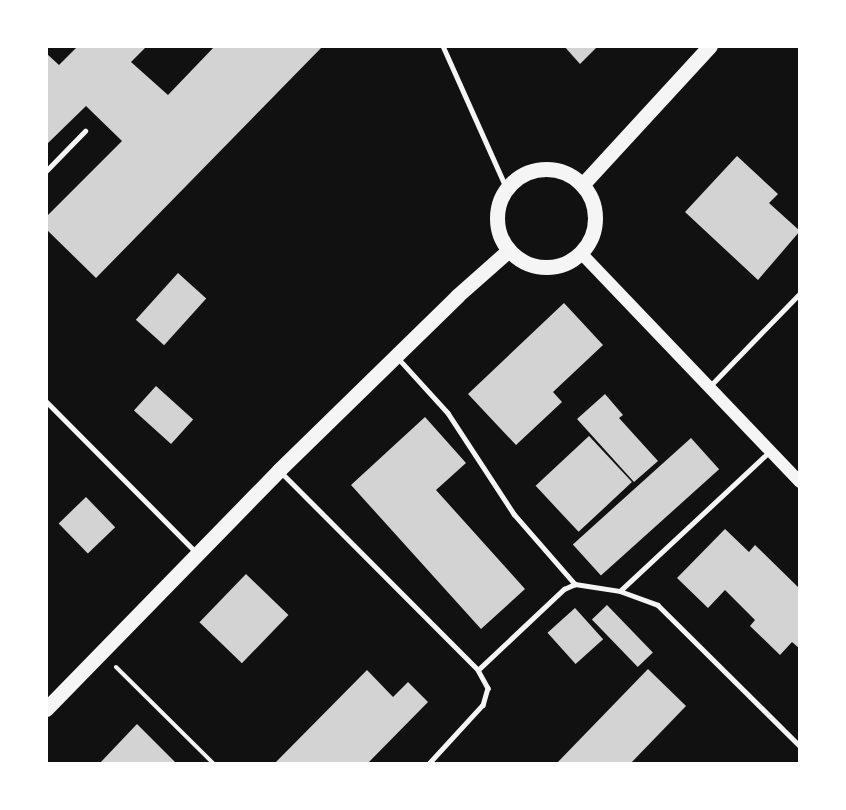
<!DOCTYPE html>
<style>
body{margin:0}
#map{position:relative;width:846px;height:810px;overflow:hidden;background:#111;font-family:"Exo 2",sans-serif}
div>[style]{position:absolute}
.building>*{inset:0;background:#d3d3d3;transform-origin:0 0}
.path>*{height:4px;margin:-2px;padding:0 2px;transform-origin:2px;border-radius:2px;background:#f5f5f5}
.service>*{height:4.5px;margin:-2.25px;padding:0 2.25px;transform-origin:2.25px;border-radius:2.25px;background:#f5f5f5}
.secondary>*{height:12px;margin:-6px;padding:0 6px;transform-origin:6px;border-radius:6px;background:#f5f5f5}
.primary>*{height:15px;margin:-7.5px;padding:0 7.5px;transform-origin:7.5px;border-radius:7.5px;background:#f5f5f5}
.primary>.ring{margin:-7.5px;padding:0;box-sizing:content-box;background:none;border:15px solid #f5f5f5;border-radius:50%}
span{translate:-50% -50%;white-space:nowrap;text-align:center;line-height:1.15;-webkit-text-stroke:6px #fff;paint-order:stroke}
.frame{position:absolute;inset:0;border:48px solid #fff;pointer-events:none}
</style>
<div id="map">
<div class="building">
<i style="clip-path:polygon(78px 46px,147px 46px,131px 62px,168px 95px,215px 46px,323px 46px,96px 278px,46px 229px,46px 217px,122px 141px,86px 106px,46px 145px,46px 53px,59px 65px)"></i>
<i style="clip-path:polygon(564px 46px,598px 46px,580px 64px)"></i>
<i style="clip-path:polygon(737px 156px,778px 194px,769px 203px,800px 231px,758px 280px,685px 212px)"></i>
<i style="left:178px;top:273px;width:38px;height:63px;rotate:42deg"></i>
<i style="clip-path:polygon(564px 303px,603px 345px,553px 392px,562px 402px,516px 445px,468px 394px)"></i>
<i style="left:156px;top:386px;width:50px;height:33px;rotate:42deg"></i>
<i style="clip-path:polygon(605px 394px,623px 415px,619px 418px,658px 461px,634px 482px,577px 419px)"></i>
<i style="clip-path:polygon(425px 417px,466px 463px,436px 490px,525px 589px,481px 629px,351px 485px)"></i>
<i style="left:589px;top:436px;width:63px;height:73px;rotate:47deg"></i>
<i style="left:691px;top:438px;width:42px;height:159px;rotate:48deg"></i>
<i style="left:86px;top:497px;width:42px;height:38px;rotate:46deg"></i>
<i style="clip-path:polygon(725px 529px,749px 552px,755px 545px,800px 589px,800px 649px,792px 642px,780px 655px,750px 626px,755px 620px,725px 590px,708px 608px,677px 578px)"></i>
<i style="left:246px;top:574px;width:59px;height:67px;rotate:44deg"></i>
<i style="left:607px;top:605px;width:66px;height:21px;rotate:46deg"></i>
<i style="left:575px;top:608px;width:42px;height:37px;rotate:48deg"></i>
<i style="clip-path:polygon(648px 669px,686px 706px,630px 764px,556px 764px)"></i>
<i style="clip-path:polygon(367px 670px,393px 697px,408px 682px,428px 702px,367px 764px,274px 764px)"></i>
<i style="clip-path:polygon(137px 724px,177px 764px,99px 764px)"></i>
</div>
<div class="path">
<i style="left:116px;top:667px;width:138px;rotate:44.7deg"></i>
</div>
<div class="service">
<i style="left:443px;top:46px;width:157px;rotate:65.9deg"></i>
<i style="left:46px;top:171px;width:56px;rotate:-45.7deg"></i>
<i style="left:398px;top:358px;width:74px;rotate:47.7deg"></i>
<i style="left:448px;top:413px;width:121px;rotate:56.8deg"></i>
<i style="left:514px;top:514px;width:93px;rotate:48.9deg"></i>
<i style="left:711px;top:385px;width:128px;rotate:-45.9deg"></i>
<i style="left:46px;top:401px;width:213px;rotate:45.2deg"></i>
<i style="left:280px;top:471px;width:281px;rotate:45.1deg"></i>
<i style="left:478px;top:670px;width:21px;rotate:61deg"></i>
<i style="left:488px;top:688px;width:18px;rotate:106deg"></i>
<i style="left:483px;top:705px;width:80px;rotate:132.5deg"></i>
<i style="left:620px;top:591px;width:204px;rotate:-43deg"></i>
<i style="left:478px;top:670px;width:118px;rotate:-43.3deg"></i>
<i style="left:564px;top:589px;width:12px;rotate:-24deg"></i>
<i style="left:575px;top:584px;width:46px;rotate:8.8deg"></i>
<i style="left:620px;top:591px;width:40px;rotate:20.2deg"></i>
<i style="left:658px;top:605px;width:200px;rotate:44.8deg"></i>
</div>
<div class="secondary">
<i style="left:581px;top:253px;width:317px;rotate:46.3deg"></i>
</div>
<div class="primary">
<i class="ring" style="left:497px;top:169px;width:83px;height:83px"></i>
<i style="left:582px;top:185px;width:189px;rotate:-47.4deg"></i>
<i style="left:46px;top:709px;width:334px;rotate:-45.7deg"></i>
<i style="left:279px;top:470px;width:249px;rotate:-44.3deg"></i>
<i style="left:457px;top:296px;width:69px;rotate:-41.5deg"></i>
</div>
<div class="frame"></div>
</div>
